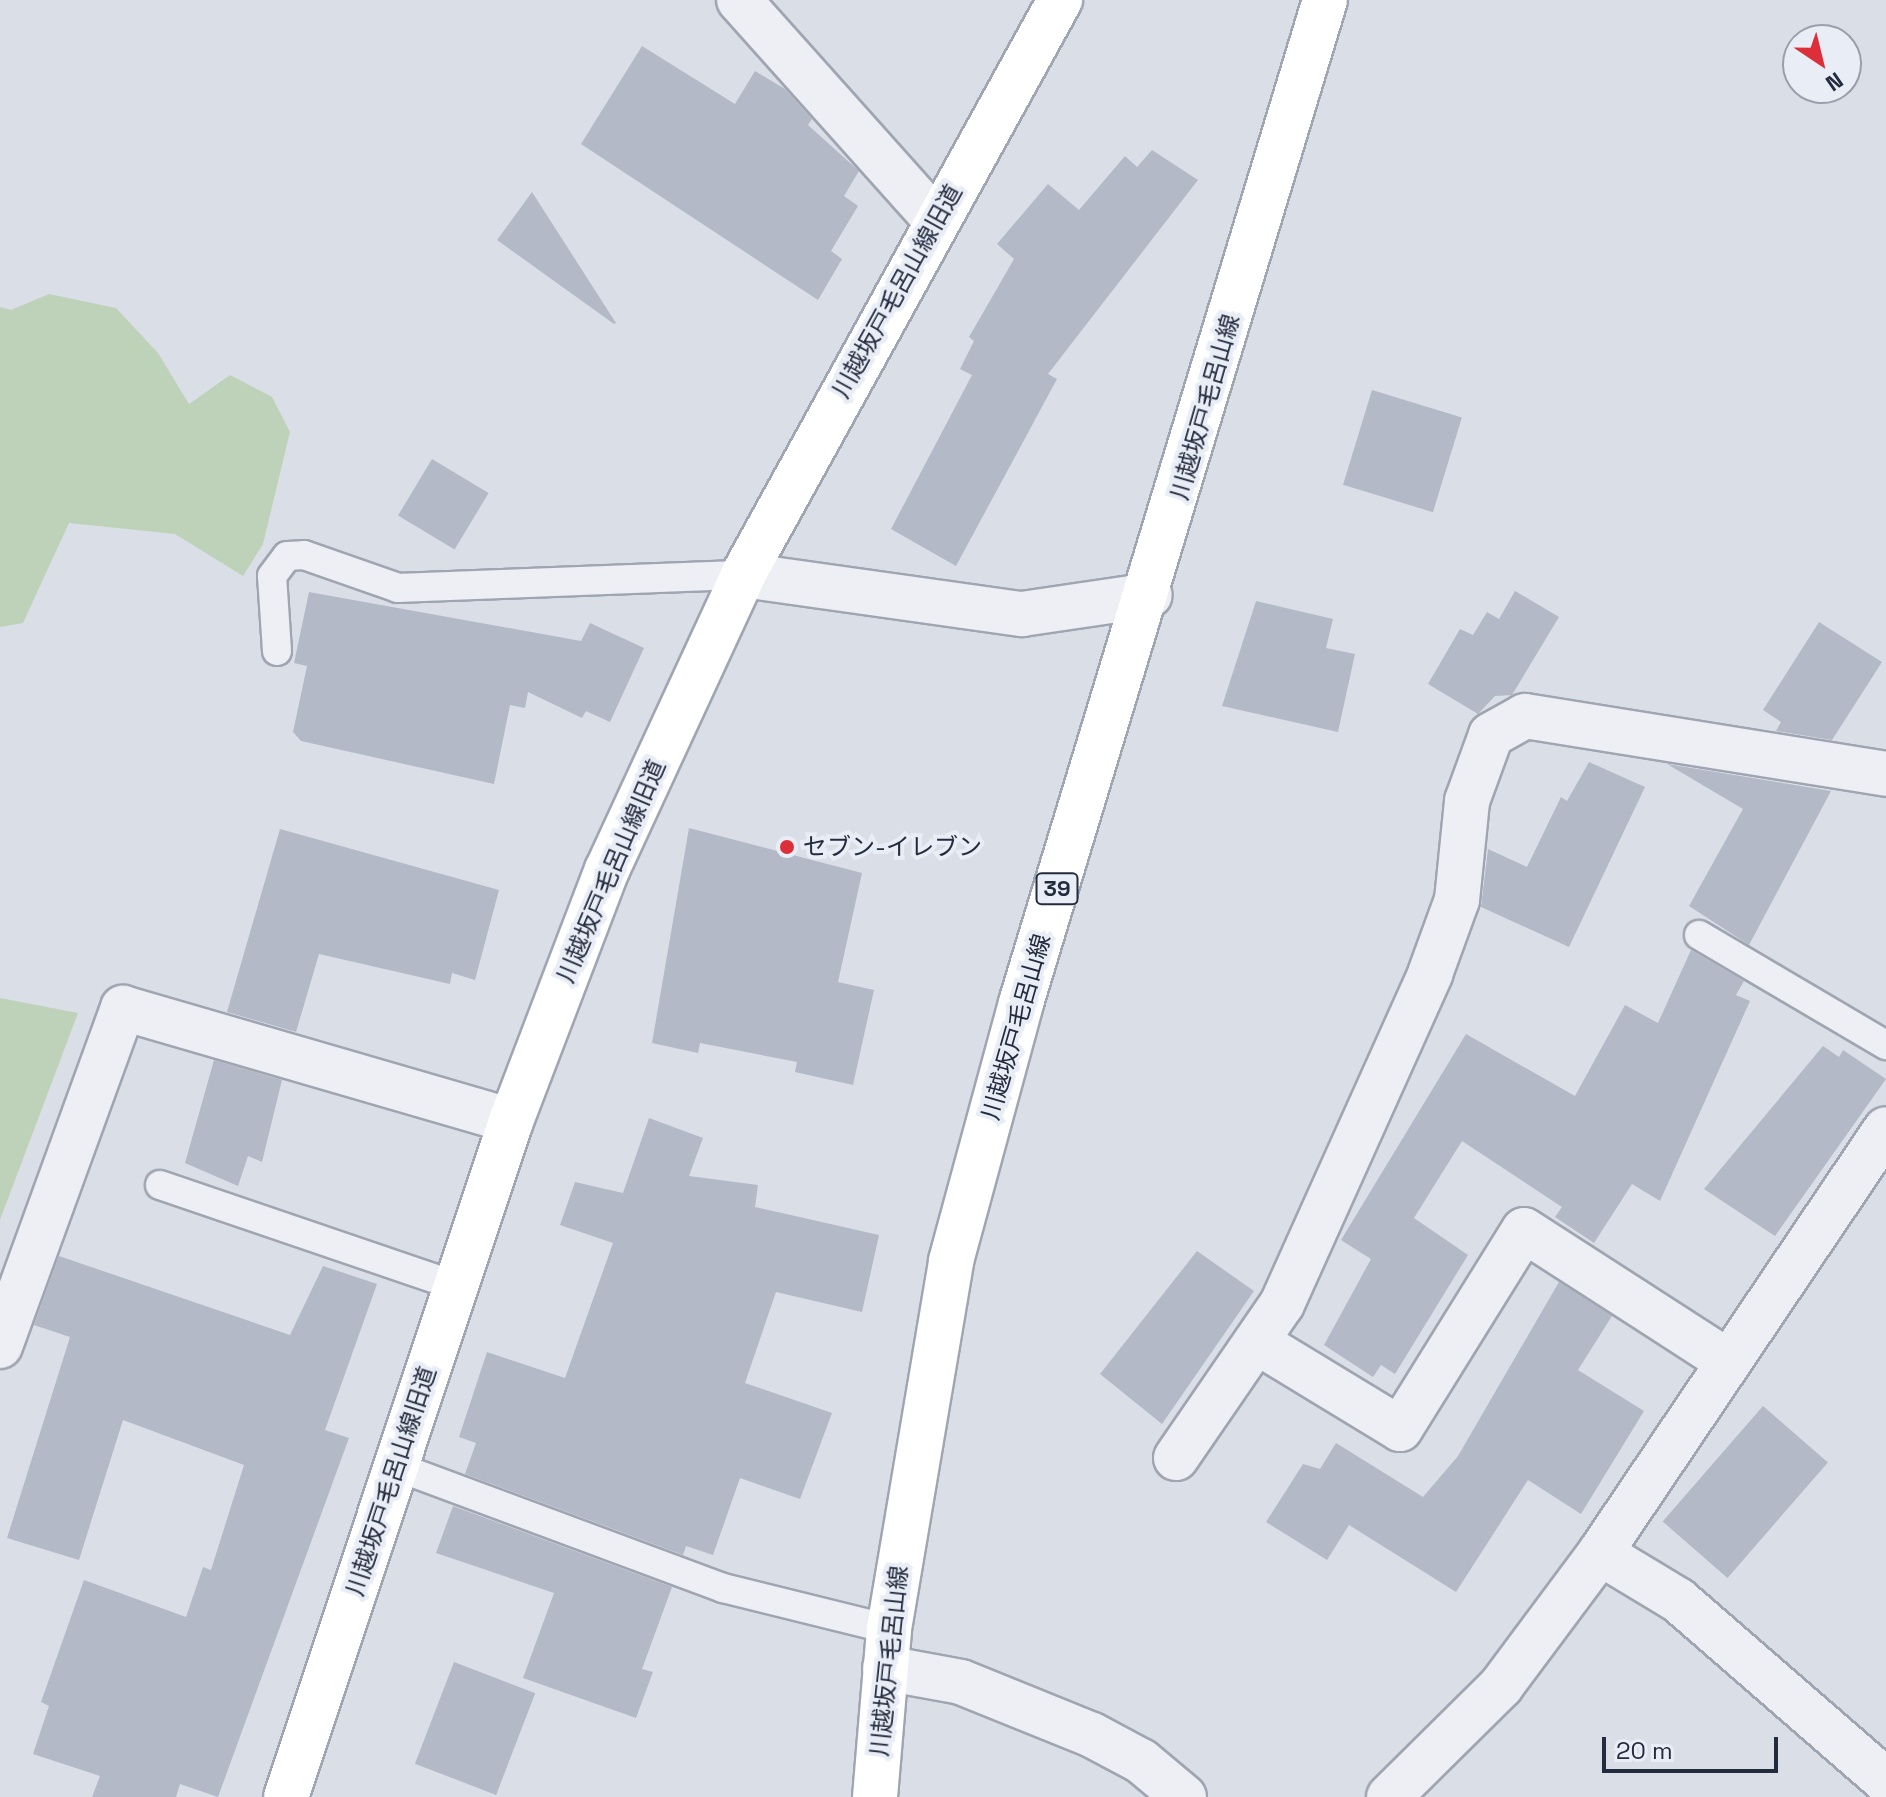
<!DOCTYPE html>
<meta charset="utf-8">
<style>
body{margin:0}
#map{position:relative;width:1886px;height:1797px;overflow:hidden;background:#dadee7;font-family:"Space Grotesk","Noto Sans JP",sans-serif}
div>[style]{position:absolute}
.green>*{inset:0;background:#bed2ba}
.building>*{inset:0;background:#b4b9c7;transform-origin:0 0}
.roads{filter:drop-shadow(2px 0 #9fa5b1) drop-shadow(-2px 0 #9fa5b1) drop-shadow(0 2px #9fa5b1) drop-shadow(0 -2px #9fa5b1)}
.lane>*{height:28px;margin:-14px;padding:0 14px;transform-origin:14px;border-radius:14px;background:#edeff5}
.street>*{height:44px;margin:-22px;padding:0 22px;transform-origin:22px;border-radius:22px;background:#edeff5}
.secondary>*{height:44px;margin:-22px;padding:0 22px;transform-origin:22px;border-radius:22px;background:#fff}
.primary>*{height:44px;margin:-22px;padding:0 22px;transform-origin:22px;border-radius:22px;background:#fff}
.dots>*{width:22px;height:22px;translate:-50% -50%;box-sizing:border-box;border:4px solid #e9edf5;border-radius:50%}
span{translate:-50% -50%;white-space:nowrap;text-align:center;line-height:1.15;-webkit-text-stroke:8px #e9edf5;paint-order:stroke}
.shield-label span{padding:2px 6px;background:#e9edf5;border:2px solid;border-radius:6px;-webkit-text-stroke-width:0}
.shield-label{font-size:22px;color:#232b3e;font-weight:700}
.street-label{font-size:24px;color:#232b3e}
.poi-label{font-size:24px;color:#232b3e}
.left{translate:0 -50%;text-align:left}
.north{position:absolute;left:1782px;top:24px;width:80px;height:80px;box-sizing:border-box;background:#e9edf5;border:2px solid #9a9fac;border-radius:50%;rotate:145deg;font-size:22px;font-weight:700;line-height:32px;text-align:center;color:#232b3e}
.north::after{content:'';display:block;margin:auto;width:28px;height:36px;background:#dc2f3a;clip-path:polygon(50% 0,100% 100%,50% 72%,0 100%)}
.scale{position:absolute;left:1602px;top:1737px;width:176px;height:36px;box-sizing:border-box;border:4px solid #232b3e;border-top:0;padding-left:10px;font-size:24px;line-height:28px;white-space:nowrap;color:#232b3e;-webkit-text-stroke:6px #e9edf5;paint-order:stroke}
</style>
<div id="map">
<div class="green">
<i style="clip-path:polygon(49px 294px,116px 308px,158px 353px,189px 404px,230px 375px,272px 397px,290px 432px,263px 544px,243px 576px,175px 534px,69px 523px,23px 623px,0 627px,0 307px,11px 310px)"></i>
<i style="clip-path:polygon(0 998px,78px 1013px,0 1220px)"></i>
</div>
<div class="building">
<i style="clip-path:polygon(642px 46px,735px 104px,755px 71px,785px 89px,812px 119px,808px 125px,859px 171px,844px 196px,858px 206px,831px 251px,842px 259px,818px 300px,581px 144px)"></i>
<i style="clip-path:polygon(1152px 150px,1198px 180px,1048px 374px,1057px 379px,956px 566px,891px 529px,972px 375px,960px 369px,974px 341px,969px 337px,1014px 259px,997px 244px,1048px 184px,1079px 210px,1125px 156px,1137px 167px)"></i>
<i style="clip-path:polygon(532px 192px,616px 323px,614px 324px,497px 240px)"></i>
<i style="left:1372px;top:390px;width:94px;height:99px;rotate:17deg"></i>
<i style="left:432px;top:459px;width:66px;height:66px;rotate:31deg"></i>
<i style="clip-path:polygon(1515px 591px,1559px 617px,1512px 695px,1495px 696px,1478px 714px,1428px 684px,1460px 629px,1473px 635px,1487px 612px,1499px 619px)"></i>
<i style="clip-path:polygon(309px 592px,581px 641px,590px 623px,644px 648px,610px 722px,586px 711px,582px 718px,528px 692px,525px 708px,510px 705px,494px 784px,301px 741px,293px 732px,307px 666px,294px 663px)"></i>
<i style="clip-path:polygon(1256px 601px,1333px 619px,1326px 648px,1355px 654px,1338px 732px,1222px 706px)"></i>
<i style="clip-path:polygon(1819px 622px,1882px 662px,1832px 740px,1776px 731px,1781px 722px,1763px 710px)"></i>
<i style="clip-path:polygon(1589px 762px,1645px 787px,1569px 947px,1481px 907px,1488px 849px,1527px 867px,1561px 797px,1567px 801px)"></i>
<i style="clip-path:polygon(1667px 764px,1831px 791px,1749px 945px,1689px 906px,1743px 809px)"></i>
<i style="clip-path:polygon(689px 828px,862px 873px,838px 982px,874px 990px,853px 1085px,795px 1072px,797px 1062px,700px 1043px,698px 1053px,652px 1043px)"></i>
<i style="clip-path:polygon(280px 829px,499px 890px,475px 980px,452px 973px,450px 984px,319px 954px,296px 1032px,227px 1012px)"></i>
<i style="clip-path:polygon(1691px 950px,1744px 981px,1736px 995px,1750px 1001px,1660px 1201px,1632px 1184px,1594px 1243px,1555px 1217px,1562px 1207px,1462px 1141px,1414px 1218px,1468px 1255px,1395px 1374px,1381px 1365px,1373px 1377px,1324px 1345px,1371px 1259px,1341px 1240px,1466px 1034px,1575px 1096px,1625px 1005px,1658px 1023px)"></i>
<i style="clip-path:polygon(1823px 1046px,1839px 1057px,1843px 1050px,1886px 1079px,1775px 1236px,1704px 1189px)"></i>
<i style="clip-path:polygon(214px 1060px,282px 1080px,262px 1162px,248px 1156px,238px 1186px,185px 1163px)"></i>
<i style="clip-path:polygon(649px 1118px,703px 1138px,689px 1176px,758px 1185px,755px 1207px,879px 1235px,862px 1312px,776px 1292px,745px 1383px,832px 1413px,800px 1499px,740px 1478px,713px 1555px,686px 1546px,683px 1555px,465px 1474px,476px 1443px,459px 1437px,487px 1352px,565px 1378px,613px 1243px,560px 1225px,575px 1182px,623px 1193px)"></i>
<i style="clip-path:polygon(1197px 1251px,1254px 1291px,1162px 1424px,1100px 1374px)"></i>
<i style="clip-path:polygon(59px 1256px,290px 1335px,323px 1266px,377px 1284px,325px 1430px,349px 1438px,218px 1797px,180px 1784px,176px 1797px,92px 1797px,100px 1776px,33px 1754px,49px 1706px,41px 1702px,84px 1580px,186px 1617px,203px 1567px,211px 1570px,244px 1465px,123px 1420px,79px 1560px,7px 1538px,70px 1337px,34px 1325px)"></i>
<i style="clip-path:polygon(1559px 1282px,1612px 1316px,1578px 1370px,1644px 1411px,1581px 1514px,1528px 1480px,1456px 1592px,1349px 1525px,1327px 1560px,1266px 1522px,1303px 1464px,1320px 1469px,1336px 1443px,1423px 1497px,1458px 1456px)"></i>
<i style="left:1763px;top:1406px;width:86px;height:153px;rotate:41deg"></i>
<i style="clip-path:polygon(453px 1506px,672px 1587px,642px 1669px,653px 1672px,636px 1718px,523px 1678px,554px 1593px,436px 1553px)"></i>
<i style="left:454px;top:1662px;width:87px;height:109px;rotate:21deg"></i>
</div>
<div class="roads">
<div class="lane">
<i style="left:277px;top:651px;width:75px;rotate:-93.8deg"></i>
<i style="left:272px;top:576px;width:25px;rotate:-53deg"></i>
<i style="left:287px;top:556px;width:17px;rotate:-3deg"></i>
<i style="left:304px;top:555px;width:100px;rotate:19.3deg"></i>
<i style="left:398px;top:588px;width:345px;rotate:-2.2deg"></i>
<i style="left:1699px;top:935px;width:217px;rotate:30.5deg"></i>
<i style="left:160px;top:1185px;width:313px;rotate:18.8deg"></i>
<i style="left:395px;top:1466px;width:350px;rotate:20.4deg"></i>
<i style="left:723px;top:1588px;width:171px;rotate:13.9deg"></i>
</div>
<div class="street">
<i style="left:739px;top:0;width:294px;rotate:48.2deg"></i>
<i style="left:743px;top:575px;width:282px;rotate:8deg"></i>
<i style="left:1022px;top:614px;width:129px;rotate:-8.4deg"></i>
<i style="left:1257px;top:1342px;width:167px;rotate:31.3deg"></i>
<i style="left:1400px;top:1429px;width:234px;rotate:-58.1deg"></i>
<i style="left:1524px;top:1230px;width:238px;rotate:32.8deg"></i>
<i style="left:0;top:1346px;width:360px;rotate:-70deg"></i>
<i style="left:123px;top:1008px;width:404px;rotate:16.2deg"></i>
<i style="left:1176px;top:1458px;width:187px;rotate:-55.5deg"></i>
<i style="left:1282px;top:1304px;width:362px;rotate:-65.8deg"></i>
<i style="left:1430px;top:974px;width:79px;rotate:-70deg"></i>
<i style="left:1457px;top:900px;width:100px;rotate:-84.2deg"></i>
<i style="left:1467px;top:801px;width:70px;rotate:-70deg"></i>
<i style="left:1491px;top:735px;width:39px;rotate:-29deg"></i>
<i style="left:1525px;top:716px;width:366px;rotate:9.1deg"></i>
<i style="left:1600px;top:1553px;width:91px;rotate:31.1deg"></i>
<i style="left:1678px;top:1600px;width:276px;rotate:41deg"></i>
<i style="left:885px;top:1668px;width:77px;rotate:10.4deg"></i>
<i style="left:961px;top:1682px;width:141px;rotate:22deg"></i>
<i style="left:1092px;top:1735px;width:55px;rotate:28deg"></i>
<i style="left:1141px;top:1761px;width:56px;rotate:39.9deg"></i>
<i style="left:1389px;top:1797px;width:158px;rotate:-44.7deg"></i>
<i style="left:1501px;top:1686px;width:166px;rotate:-53.3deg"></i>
<i style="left:1600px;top:1553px;width:511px;rotate:-56deg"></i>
</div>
<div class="secondary">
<i style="left:286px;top:1797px;width:712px;rotate:-71.59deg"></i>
<i style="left:511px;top:1121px;width:269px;rotate:-69.1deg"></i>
<i style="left:607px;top:870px;width:325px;rotate:-65.2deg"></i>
<i style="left:743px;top:575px;width:657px;rotate:-61.13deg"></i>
</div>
<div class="primary">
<i style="left:875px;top:1797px;width:169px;rotate:-85.2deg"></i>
<i style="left:889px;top:1629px;width:373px;rotate:-80.4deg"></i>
<i style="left:951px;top:1261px;width:267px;rotate:-74.8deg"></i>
<i style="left:1021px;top:1003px;width:1048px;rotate:-73.14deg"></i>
</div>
</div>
<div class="dots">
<i style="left:787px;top:847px;background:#dc2f3a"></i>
</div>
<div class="shield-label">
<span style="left:1057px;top:889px">39</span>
</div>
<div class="street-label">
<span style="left:897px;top:291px;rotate:-61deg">川越坂戸毛呂山線旧道</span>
<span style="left:1205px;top:407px;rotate:-74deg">川越坂戸毛呂山線</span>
<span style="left:611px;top:871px;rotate:-67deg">川越坂戸毛呂山線旧道</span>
<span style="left:1016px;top:1027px;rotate:-74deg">川越坂戸毛呂山線</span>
<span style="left:391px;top:1481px;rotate:-72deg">川越坂戸毛呂山線旧道</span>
<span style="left:889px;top:1661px;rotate:-84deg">川越坂戸毛呂山線</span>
</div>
<div class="poi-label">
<span class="left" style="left:803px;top:847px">セブン-イレブン</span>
</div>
<div class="north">N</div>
<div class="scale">20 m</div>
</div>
